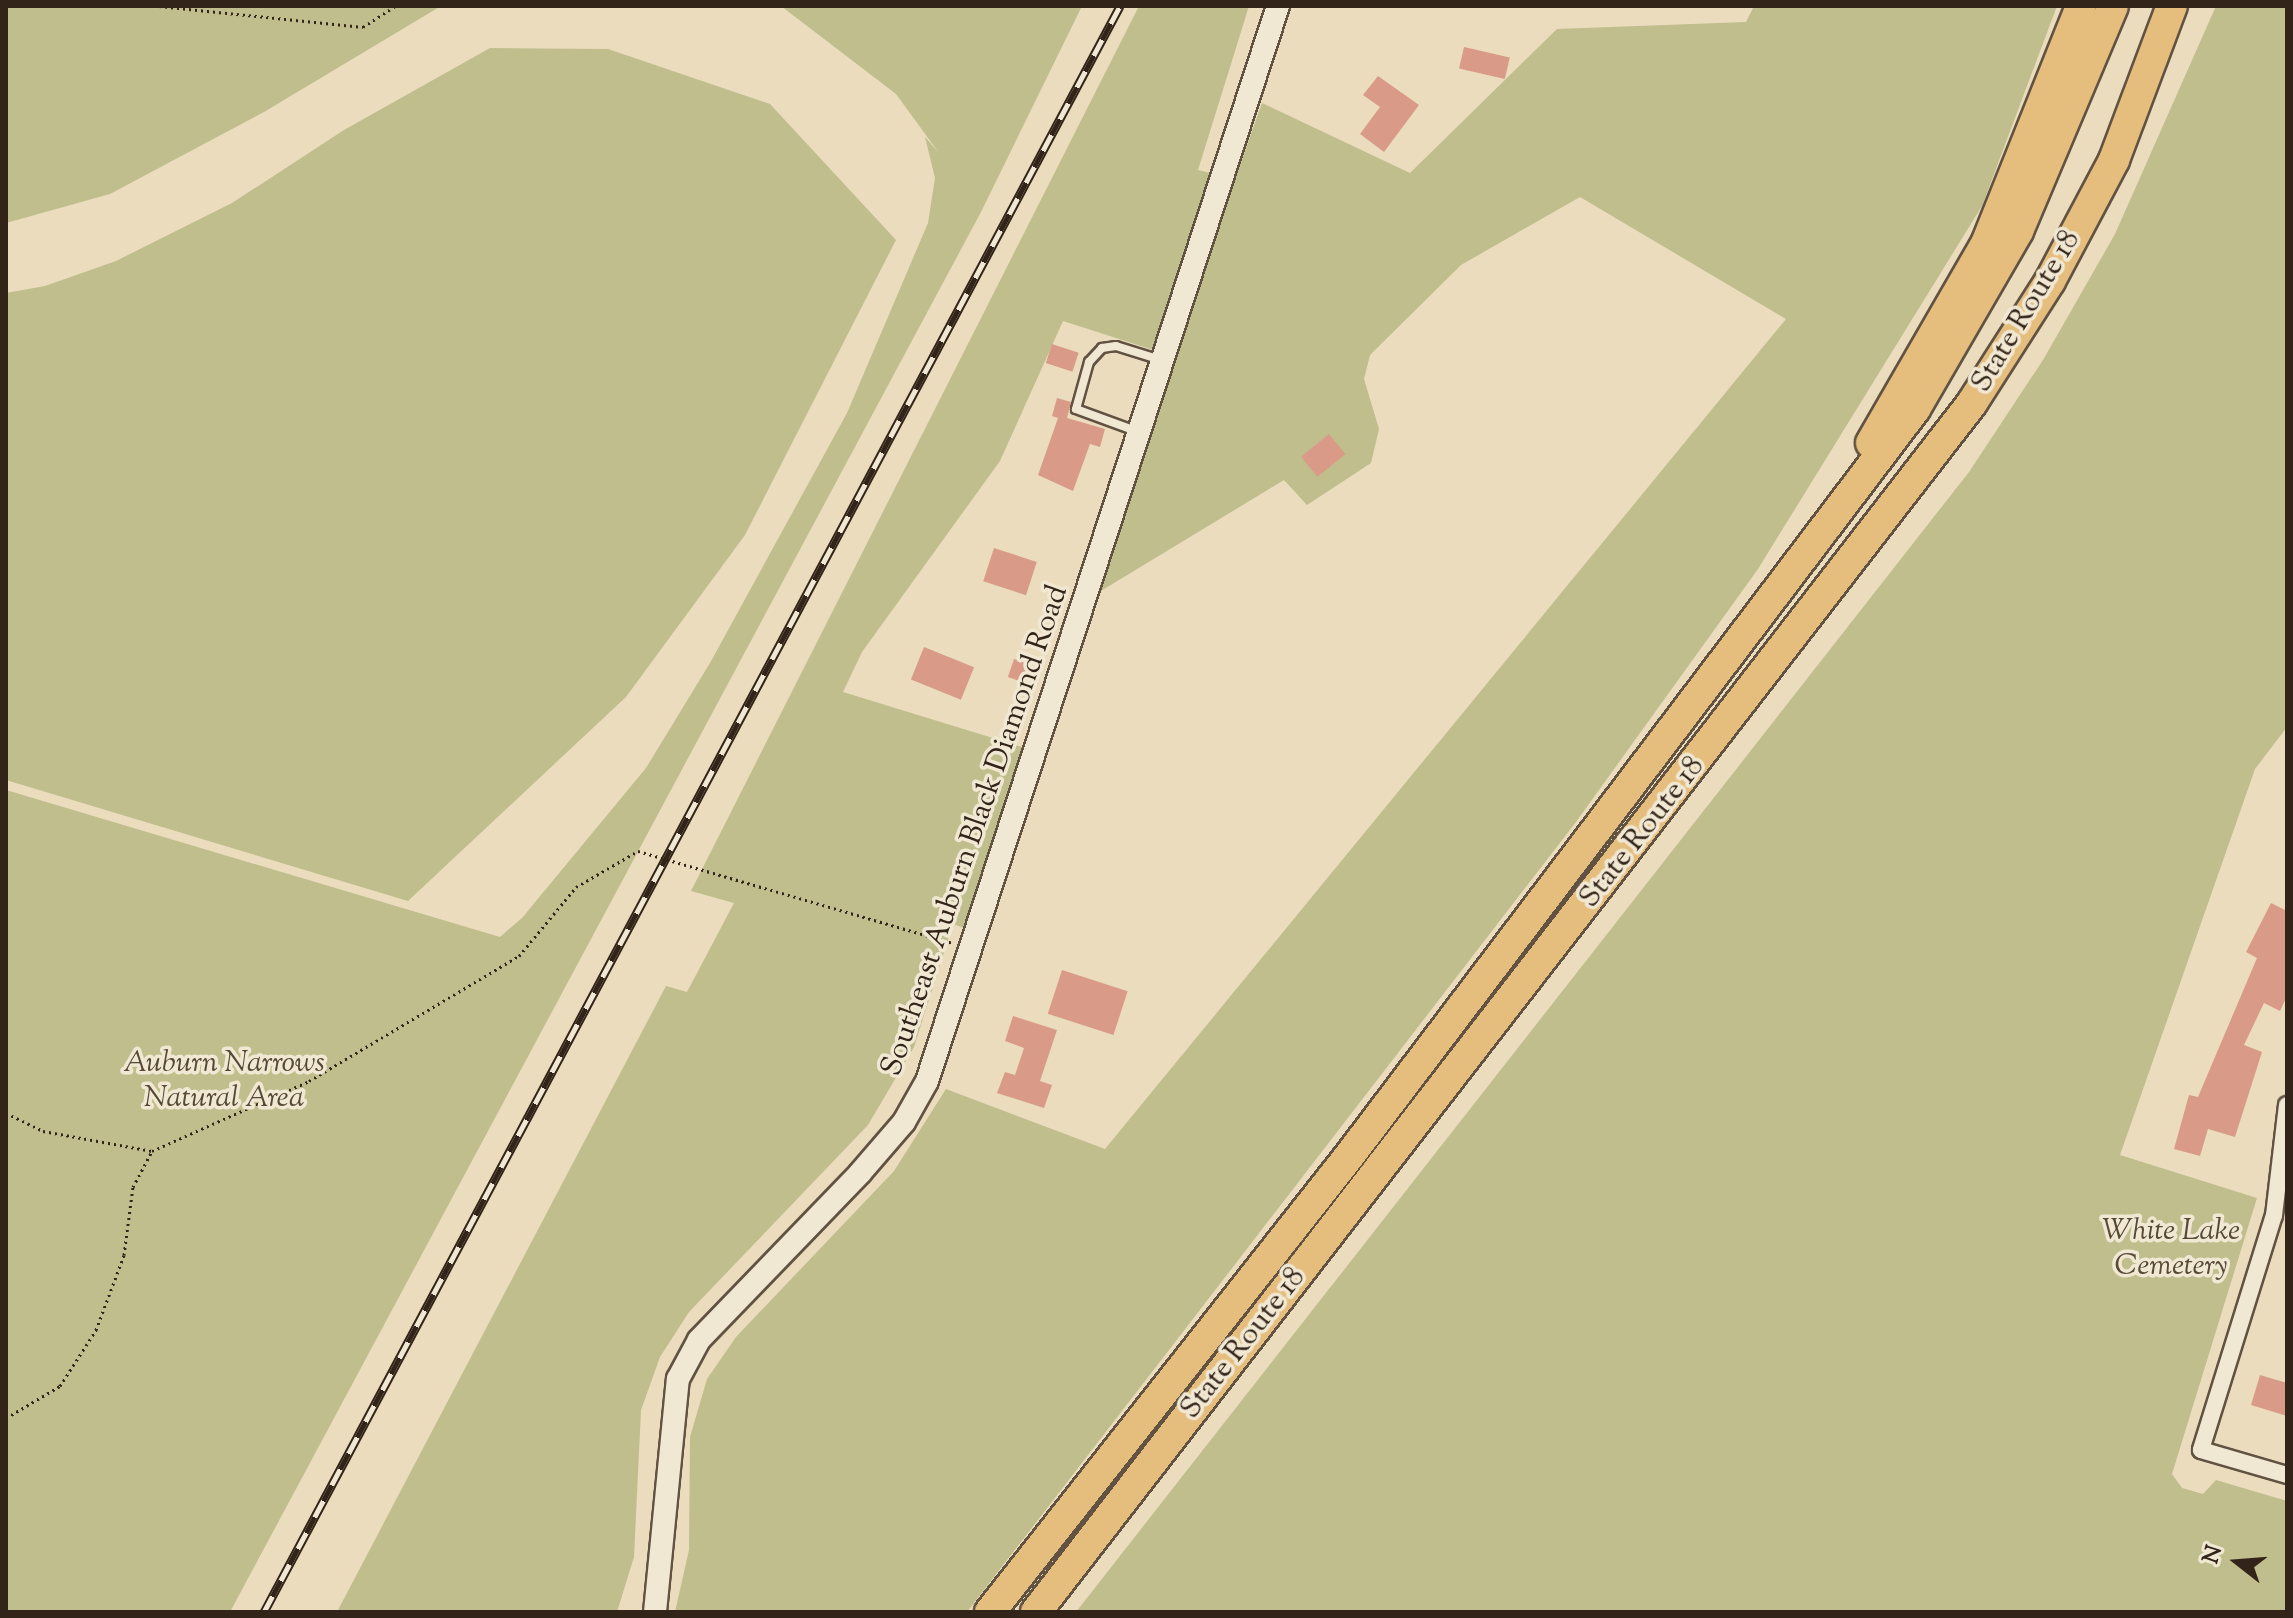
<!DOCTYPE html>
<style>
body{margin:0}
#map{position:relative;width:2293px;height:1618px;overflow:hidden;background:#eadcbd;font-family:"Sorts Mill Goudy",serif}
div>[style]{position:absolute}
.green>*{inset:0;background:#bfbe8c}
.building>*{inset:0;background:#d99b87;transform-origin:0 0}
.path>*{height:3px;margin-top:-1.5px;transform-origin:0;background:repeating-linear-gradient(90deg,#332419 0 2px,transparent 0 6px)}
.roads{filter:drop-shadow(2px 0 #615242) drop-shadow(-2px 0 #615242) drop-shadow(0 2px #615242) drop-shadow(0 -2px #615242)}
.service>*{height:8px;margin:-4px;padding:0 4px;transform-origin:4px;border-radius:4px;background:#f1e8d4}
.minor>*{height:16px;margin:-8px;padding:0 8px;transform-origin:8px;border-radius:8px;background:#f1e8d4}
.secondary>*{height:22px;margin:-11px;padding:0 11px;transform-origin:11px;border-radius:11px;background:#f1e8d4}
.motorway>*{height:30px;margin:-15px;padding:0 15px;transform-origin:15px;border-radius:15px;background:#e5be7e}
.rail>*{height:9px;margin-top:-4.5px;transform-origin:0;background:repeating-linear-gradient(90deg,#f1e8d4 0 18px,#332419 0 36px);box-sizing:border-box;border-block:2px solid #332419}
span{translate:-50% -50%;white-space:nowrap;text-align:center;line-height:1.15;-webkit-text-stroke:7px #f1e8d4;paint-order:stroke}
.street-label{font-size:30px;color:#332419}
.park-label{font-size:30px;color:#564a36;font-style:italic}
.frame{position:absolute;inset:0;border:8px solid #332419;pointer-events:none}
.north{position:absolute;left:2197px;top:1522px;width:80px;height:80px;-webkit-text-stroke:6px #f1e8d4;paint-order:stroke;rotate:287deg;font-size:22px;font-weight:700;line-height:32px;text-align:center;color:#332419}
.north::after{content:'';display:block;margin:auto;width:28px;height:36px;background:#332419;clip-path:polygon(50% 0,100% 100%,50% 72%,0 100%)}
</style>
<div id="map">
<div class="green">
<i style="clip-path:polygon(6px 6px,441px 6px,264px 112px,110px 194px,6px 223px)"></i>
<i style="clip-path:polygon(781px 6px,1082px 6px,981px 212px,230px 1612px,6px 1612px,6px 790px,500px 937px,522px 918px,646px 768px,710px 663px,847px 413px,928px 223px,935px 178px,925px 137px,939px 153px,896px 94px)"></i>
<i style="clip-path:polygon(1139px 6px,1249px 6px,1198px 170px,1223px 176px,1166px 354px,1063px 321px,1000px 461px,862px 652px,843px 692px,1038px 752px,978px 933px,953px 924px,914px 1047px,868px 1125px,689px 1312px,660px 1357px,641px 1410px,634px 1557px,617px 1612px,337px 1612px,666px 986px,687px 992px,734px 903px,691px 891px)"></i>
<i style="clip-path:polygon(1754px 6px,2057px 6px,1982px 206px,1758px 569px,1576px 822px,967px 1612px,675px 1612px,689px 1550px,690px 1437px,707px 1379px,736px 1337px,894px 1171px,946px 1089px,1105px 1149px,1786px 319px,1580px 197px,1461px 265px,1370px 355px,1364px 379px,1379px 429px,1371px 463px,1307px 505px,1284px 480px,1086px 600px,1262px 103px,1410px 173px,1557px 29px,1746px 22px)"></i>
<i style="clip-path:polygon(2216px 6px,2287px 6px,2287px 727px,2255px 769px,2120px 1155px,2257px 1198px,2172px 1474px,2182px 1488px,2203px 1494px,2216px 1480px,2287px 1501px,2287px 1612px,1076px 1612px,1969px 472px,2043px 360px,2115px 234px)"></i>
<i style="clip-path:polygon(490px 48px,608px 49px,770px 104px,896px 240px,745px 535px,626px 697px,408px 901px,6px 780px,6px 293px,45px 286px,116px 261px,232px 203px,344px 130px)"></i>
</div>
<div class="building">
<i style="left:1464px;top:47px;width:47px;height:22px;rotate:13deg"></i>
<i style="clip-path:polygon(1378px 76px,1419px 105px,1384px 152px,1360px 134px,1380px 107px,1363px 95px)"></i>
<i style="left:1052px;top:344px;width:28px;height:20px;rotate:18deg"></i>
<i style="clip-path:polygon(1057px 398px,1071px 402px,1067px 418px,1105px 429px,1100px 447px,1090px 444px,1073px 491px,1038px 475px,1058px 418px,1052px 416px)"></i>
<i style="left:1329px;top:434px;width:26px;height:36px;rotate:51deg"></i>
<i style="left:994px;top:548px;width:45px;height:35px;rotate:18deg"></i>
<i style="left:924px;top:647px;width:54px;height:35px;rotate:22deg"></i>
<i style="left:1014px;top:659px;width:18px;height:19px;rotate:19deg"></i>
<i style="clip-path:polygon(2271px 903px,2287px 911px,2287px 996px,2280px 1011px,2264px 1003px,2244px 1045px,2262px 1052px,2235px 1137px,2208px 1129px,2200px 1156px,2174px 1149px,2189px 1095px,2198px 1097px,2257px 958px,2246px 952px)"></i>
<i style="left:1062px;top:970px;width:69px;height:46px;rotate:18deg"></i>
<i style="clip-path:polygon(1013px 1016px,1057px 1030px,1040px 1081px,1052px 1085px,1044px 1108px,997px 1093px,1005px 1072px,1015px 1075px,1024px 1048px,1005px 1041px)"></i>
<i style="clip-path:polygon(2260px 1375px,2287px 1383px,2287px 1416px,2251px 1405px)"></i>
</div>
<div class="path">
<i style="left:159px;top:6px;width:205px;rotate:5.9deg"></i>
<i style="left:363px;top:27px;width:38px;rotate:-33deg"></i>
<i style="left:6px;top:1113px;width:41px;rotate:25.9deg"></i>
<i style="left:43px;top:1131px;width:111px;rotate:10.4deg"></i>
<i style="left:152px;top:1151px;width:172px;rotate:-24deg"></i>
<i style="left:309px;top:1081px;width:244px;rotate:-30.8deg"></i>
<i style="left:519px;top:956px;width:89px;rotate:-50.4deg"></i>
<i style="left:576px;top:887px;width:72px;rotate:-30.1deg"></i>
<i style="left:638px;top:851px;width:327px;rotate:16.3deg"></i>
<i style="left:6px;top:1418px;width:63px;rotate:-30.7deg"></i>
<i style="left:60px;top:1386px;width:67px;rotate:-57.3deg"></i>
<i style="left:96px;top:1330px;width:80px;rotate:-69.5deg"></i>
<i style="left:124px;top:1255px;width:69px;rotate:-82.5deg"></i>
<i style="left:133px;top:1187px;width:41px;rotate:-62.2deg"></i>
</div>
<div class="roads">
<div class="service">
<i style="left:1136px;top:431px;width:64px;rotate:-159.9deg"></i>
<i style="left:1076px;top:409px;width:49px;rotate:-74.5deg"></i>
<i style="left:1089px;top:362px;width:19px;rotate:-47deg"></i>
<i style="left:1102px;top:348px;width:14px;rotate:-8deg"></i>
<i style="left:1116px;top:346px;width:47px;rotate:17.3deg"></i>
</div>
<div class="minor">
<i style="left:2287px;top:1105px;width:111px;rotate:96.7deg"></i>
<i style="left:2274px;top:1215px;width:246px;rotate:107.3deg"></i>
<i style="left:2201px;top:1450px;width:90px;rotate:16.2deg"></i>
</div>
<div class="secondary">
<i style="left:655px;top:1612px;width:234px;rotate:-84.4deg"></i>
<i style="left:678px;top:1379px;width:44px;rotate:-61.7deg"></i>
<i style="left:699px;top:1340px;width:232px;rotate:-46deg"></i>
<i style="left:860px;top:1173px;width:67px;rotate:-49.2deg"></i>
<i style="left:904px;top:1122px;width:47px;rotate:-60.7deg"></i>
<i style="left:927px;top:1081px;width:1131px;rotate:-71.92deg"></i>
</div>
<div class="motorway">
<i style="left:1871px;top:443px;width:230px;rotate:-60deg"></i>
<i style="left:1986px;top:244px;width:256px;rotate:-68.2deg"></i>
<i style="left:990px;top:1612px;width:582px;rotate:-51.77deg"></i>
<i style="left:1350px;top:1155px;width:936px;rotate:-52.86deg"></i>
<i style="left:1915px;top:409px;width:206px;rotate:-59.9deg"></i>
<i style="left:2018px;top:231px;width:244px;rotate:-67.1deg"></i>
<i style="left:1036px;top:1612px;width:1529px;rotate:-52.25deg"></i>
<i style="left:1972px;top:403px;width:145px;rotate:-57.4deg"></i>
<i style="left:2050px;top:281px;width:137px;rotate:-62.1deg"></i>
<i style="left:2114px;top:160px;width:165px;rotate:-69.4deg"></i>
</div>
</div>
<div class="rail">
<i style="left:264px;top:1612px;width:1820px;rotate:-61.94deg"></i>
</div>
<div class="street-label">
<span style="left:2027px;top:312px;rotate:-59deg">State Route 18</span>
<span style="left:976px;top:831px;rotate:-71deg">Southeast Auburn Black Diamond Road</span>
<span style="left:1643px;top:833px;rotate:-52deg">State Route 18</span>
<span style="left:1244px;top:1344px;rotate:-52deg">State Route 18</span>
</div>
<div class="park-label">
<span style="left:224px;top:1081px">Auburn Narrows<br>Natural Area</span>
<span style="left:2171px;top:1249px">White Lake<br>Cemetery</span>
</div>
<div class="frame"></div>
<div class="north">N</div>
</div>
